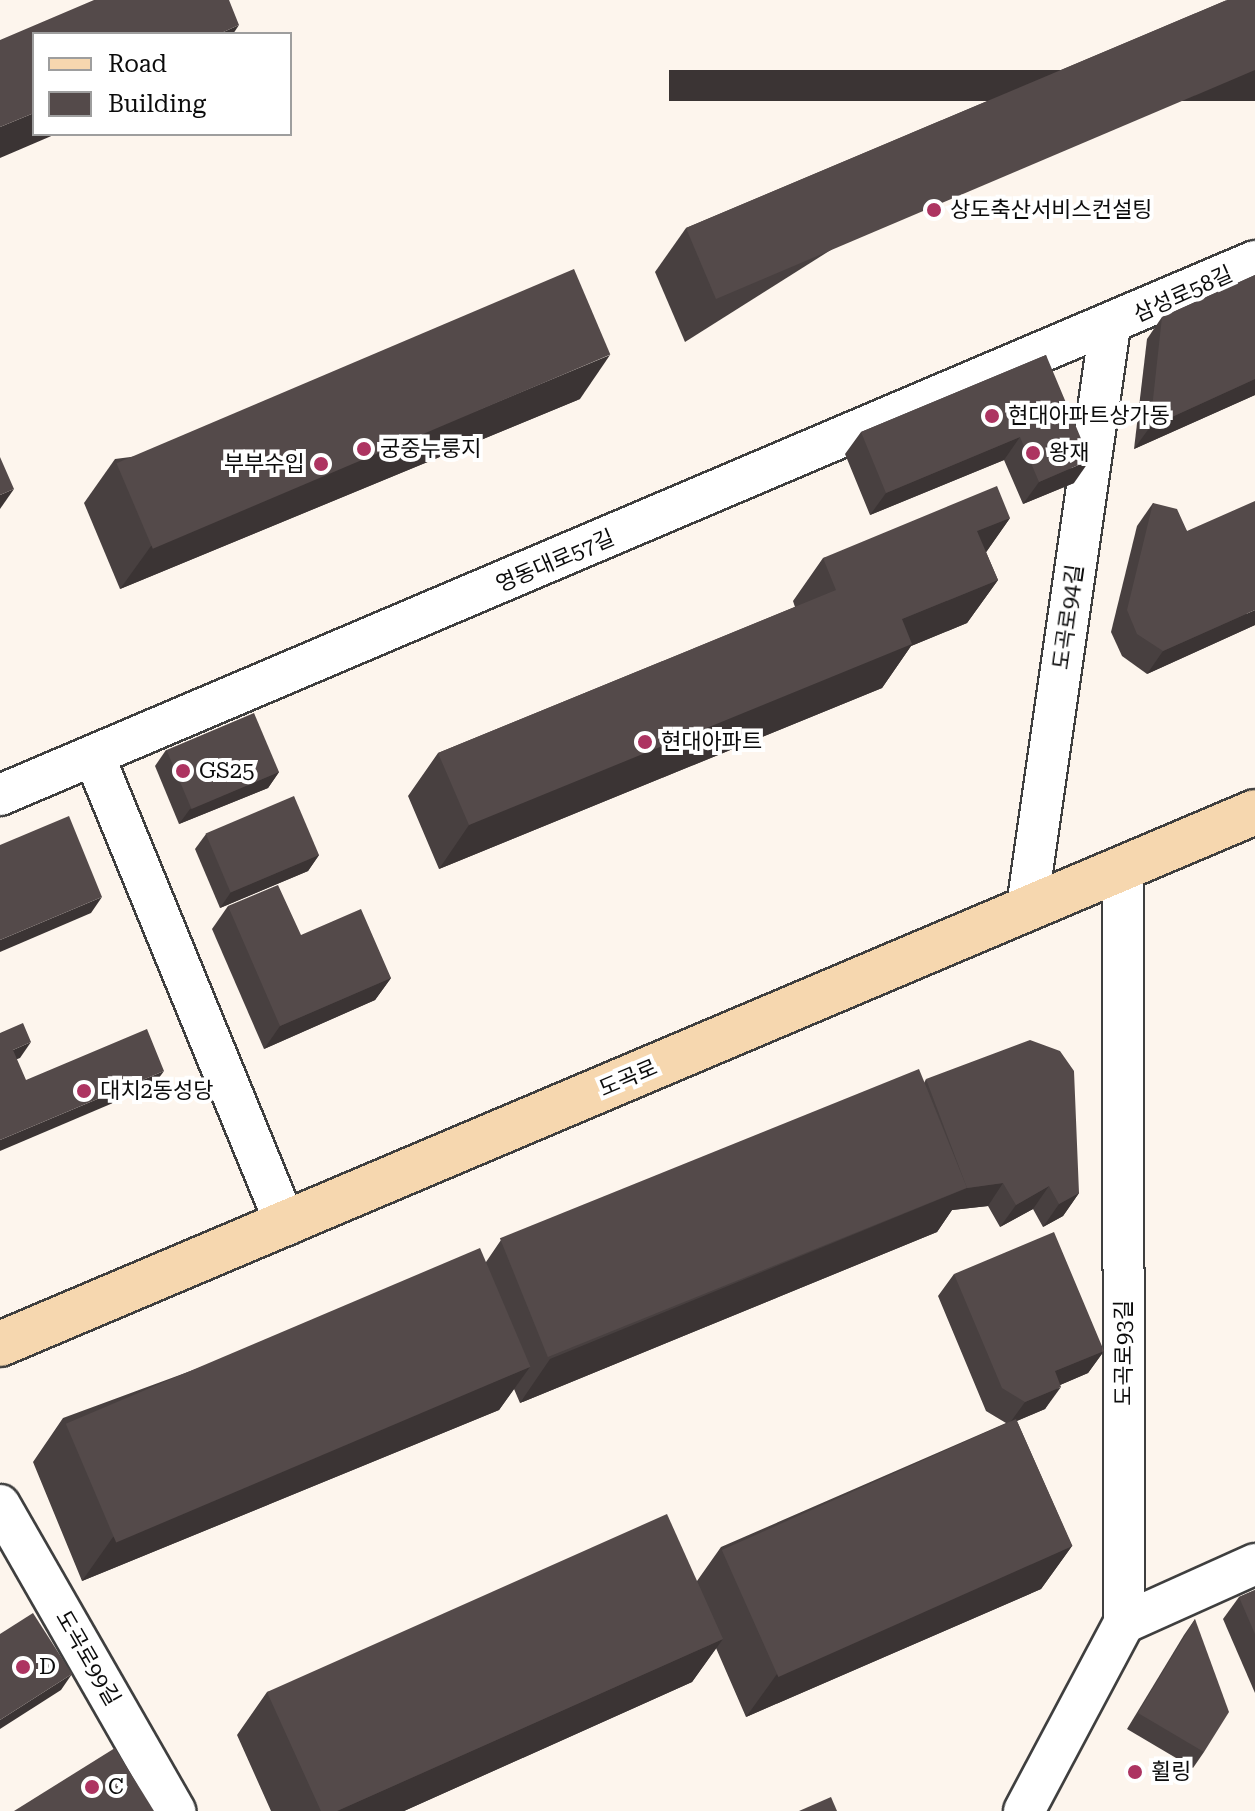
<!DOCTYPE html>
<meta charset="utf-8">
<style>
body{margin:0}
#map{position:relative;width:1255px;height:1811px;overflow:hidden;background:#fdf5ed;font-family:"Roboto Serif","Noto Sans KR",serif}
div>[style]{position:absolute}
.roads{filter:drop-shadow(2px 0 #3f3f3f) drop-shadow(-2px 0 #3f3f3f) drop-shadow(0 2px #3f3f3f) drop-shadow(0 -2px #3f3f3f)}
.street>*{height:40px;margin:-20px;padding:0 20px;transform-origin:20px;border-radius:20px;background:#fff}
.secondary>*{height:44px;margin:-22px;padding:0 22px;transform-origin:22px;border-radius:22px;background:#f6d7af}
.wall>*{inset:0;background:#484040}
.shaded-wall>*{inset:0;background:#3b3434;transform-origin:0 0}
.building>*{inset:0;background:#544a4a;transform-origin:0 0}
.dots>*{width:22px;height:22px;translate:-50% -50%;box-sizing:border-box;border:4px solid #fff;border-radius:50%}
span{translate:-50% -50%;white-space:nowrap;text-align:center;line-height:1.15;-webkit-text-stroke:8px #fff;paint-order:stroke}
.poi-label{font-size:22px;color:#0c0c0c}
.left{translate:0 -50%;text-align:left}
.right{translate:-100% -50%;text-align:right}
.street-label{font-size:22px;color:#0c0c0c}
.legend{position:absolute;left:32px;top:32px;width:260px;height:104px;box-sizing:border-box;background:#fff;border:2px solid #9e9e9e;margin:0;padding:10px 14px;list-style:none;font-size:24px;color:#0c0c0c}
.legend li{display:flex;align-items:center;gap:16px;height:40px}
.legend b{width:40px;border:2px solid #9e9e9e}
</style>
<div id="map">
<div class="roads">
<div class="street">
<i style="left:94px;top:756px;width:507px;rotate:67.74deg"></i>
<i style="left:0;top:795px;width:1364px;rotate:-23.05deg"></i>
<i style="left:1027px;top:907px;width:587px;rotate:-81.87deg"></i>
<i style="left:0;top:1505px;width:353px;rotate:60.2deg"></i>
<i style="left:1124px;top:1623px;width:144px;rotate:-24.2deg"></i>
<i style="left:1024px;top:1811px;width:213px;rotate:-62deg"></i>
<i style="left:1124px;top:1623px;width:753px;rotate:-90.08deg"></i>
</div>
<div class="secondary">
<i style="left:0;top:1344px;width:1363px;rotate:-22.97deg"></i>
</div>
</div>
<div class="wall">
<i style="clip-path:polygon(1227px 0,685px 342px,655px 272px,686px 228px)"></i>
<i style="clip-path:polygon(1255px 275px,1255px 395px,1134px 449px,1147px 339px,1162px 317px)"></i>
<i style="clip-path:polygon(1046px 355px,1074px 483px,1023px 504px,1004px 460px,870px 515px,845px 454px,861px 432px)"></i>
<i style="clip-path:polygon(580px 399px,120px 589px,84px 503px,115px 459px)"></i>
<i style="clip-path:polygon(1153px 503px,1187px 531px,1255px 625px,1147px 674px,1122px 656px,1111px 632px,1137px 526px)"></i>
<i style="clip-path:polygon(1010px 518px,986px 552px,998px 580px,967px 623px,911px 646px,882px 688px,439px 869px,408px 796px,438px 753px,795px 607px,793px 601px,823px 558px)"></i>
<i style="clip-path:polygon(166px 750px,279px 772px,268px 788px,179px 824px,155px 766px)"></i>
<i style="clip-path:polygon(206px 834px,319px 855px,308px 871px,220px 908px,195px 849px)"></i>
<i style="clip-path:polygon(228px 906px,391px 978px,375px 1000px,264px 1049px,212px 929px)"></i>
<i style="clip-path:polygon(926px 1079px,1079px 1193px,1063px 1216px,1043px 1227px,1033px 1209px,1000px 1227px,988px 1206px,952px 1210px,937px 1232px,520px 1403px,514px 1389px,499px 1410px,82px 1581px,33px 1462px,63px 1418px,486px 1262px,501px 1240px,924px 1083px)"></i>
<i style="clip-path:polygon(954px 1274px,1104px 1351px,1088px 1373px,1060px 1385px,1045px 1409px,1017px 1421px,1072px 1546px,1041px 1589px,746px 1717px,716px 1648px,692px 1682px,404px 1811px,271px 1811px,237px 1735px,267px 1692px,697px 1581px,721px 1547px,1006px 1423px,986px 1411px,938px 1296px)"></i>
<i style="clip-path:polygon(1255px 1590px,1255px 1693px,1223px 1619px,1239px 1597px)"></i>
<i style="clip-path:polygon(1195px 1619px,1204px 1752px,1193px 1768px,1127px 1729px,1184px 1635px)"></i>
</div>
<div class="shaded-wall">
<i style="clip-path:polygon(239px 25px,233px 34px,219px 34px)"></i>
<i style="left:1255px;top:70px;width:31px;height:586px;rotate:90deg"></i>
<i style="clip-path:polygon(34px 113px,34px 134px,56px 134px,0 158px,0 127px)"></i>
<i style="clip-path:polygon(610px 355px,580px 399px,120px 589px,151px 546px)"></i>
<i style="clip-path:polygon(1255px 379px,1255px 395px,1134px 449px,1150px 427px)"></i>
<i style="clip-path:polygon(1020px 437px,1004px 460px,870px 515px,886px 493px)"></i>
<i style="clip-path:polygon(1090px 460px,1074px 483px,1023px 504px,1039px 482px)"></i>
<i style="clip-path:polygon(14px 489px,0 509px,0 495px)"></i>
<i style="clip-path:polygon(1010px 518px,980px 561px,977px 531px)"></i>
<i style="clip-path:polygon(998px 580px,967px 623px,911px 646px,882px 688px,439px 869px,469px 825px,902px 619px)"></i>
<i style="clip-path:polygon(1255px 610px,1255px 625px,1147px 674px,1163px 651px)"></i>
<i style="clip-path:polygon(279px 772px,268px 788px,179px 824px,190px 809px)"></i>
<i style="clip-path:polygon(319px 855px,308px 871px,220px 908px,231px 892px)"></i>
<i style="clip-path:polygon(102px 897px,91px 913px,0 952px,0 940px)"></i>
<i style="clip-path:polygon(391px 978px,375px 1000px,264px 1049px,280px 1026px)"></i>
<i style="clip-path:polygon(31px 1042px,20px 1058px,2px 1065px,13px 1050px)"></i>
<i style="clip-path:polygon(164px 1071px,153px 1086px,0 1151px,0 1140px)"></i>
<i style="clip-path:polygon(1003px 1183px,988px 1206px,952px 1210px,937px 1232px,520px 1403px,550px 1359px,967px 1188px)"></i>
<i style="clip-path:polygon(1049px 1186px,1033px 1209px,1000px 1227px,1016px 1205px)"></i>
<i style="clip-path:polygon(1079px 1193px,1063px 1216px,1043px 1227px,1059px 1204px)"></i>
<i style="clip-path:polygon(1104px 1351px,1088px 1373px,1039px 1394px,1055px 1371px)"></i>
<i style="clip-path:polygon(530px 1367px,499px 1410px,82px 1581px,113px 1537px)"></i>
<i style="clip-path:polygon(1061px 1387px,1045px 1409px,1009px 1424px,1025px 1402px)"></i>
<i style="clip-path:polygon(1072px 1546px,1041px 1589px,746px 1717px,777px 1674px)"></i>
<i style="clip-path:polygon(723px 1639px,692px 1682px,404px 1811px,337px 1811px)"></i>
<i style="clip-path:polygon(72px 1674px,61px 1690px,0 1729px,0 1720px)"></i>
</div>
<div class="building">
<i style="clip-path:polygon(94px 0,229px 0,239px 25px,219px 34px,34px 34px,34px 113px,0 127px,0 40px)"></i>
<i style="clip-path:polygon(1227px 0,1255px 0,1255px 70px,716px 299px,686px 228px)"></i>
<i style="left:574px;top:269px;width:93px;height:497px;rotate:67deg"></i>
<i style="clip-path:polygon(1255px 275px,1255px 379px,1150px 427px,1162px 317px)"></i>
<i style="clip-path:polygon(1046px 355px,1090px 460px,1039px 482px,1020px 437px,886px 493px,861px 432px)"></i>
<i style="clip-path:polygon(0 457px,14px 489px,0 495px)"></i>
<i style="clip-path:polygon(997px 486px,1010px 518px,977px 531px,998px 580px,902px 619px,912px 644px,469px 825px,438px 753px,836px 590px,823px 558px)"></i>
<i style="clip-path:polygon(1255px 501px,1255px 610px,1163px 651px,1137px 634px,1127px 610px,1153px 503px,1177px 509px,1187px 531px)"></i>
<i style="left:254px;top:713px;width:64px;height:95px;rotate:67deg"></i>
<i style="left:294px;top:796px;width:64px;height:96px;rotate:67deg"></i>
<i style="clip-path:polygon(69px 816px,102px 897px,0 940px,0 845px)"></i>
<i style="clip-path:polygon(278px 885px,301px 935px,361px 909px,391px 978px,280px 1026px,228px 906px)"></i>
<i style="clip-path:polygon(23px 1023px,31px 1042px,13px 1050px,26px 1080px,147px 1029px,164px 1071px,0 1140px,0 1033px)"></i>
<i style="clip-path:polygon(1030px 1040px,1060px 1051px,1074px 1071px,1079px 1193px,1059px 1204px,1049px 1186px,1016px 1205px,1003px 1183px,967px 1188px,926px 1079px)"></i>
<i style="left:919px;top:1069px;width:128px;height:452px;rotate:68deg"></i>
<i style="clip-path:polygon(1054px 1232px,1104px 1351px,1055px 1371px,1061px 1387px,1025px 1402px,1002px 1388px,954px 1274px)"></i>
<i style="left:480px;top:1248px;width:129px;height:450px;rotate:67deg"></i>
<i style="left:1016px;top:1419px;width:139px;height:322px;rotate:66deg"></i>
<i style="clip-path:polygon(667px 1514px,723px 1639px,337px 1811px,321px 1811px,267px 1692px)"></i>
<i style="clip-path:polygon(1255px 1590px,1255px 1634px,1239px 1597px)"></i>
<i style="clip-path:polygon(33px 1613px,72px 1674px,0 1720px,0 1634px)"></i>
<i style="clip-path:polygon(1195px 1619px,1229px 1712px,1204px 1752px,1138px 1713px)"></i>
<i style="clip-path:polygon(115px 1748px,154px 1811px,14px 1811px)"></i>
<i style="clip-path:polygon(831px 1797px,837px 1811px,799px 1811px)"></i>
</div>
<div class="dots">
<i style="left:934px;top:210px;background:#ad3461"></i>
<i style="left:992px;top:416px;background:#ad3461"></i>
<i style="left:364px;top:449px;background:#ad3461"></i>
<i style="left:1033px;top:453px;background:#ad3461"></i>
<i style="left:321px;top:464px;background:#ad3461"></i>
<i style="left:645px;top:742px;background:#ad3461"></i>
<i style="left:183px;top:771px;background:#ad3461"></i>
<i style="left:84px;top:1091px;background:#ad3461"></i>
<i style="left:23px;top:1667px;background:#ad3461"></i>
<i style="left:1135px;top:1772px;background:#ad3461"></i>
<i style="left:92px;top:1787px;background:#ad3461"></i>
</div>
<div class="poi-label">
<span class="left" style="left:950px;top:210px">상도축산서비스컨설팅</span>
<span class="left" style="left:1008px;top:416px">현대아파트상가동</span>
<span class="left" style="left:380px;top:449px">궁중누룽지</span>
<span class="left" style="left:1049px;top:453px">왕재</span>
<span class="right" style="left:305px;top:464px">부부수입</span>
<span class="left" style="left:661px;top:742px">현대아파트</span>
<span class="left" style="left:199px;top:771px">GS25</span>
<span class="left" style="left:100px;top:1091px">대치2동성당</span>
<span class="left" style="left:39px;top:1667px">D</span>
<span class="left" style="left:1151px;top:1772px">휠링</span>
<span class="left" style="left:108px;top:1787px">C</span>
</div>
<div class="street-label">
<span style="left:1183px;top:294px;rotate:-24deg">삼성로58길</span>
<span style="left:555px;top:561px;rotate:-23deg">영동대로57길</span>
<span style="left:1068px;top:617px;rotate:-82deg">도곡로94길</span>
<span style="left:628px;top:1078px;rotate:-23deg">도곡로</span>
<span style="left:1124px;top:1353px;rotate:-90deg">도곡로93길</span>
<span style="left:88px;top:1658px;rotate:60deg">도곡로99길</span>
</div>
<ul class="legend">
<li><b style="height:10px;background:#f6d7af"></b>Road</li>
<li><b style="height:22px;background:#544a4a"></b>Building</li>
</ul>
</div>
